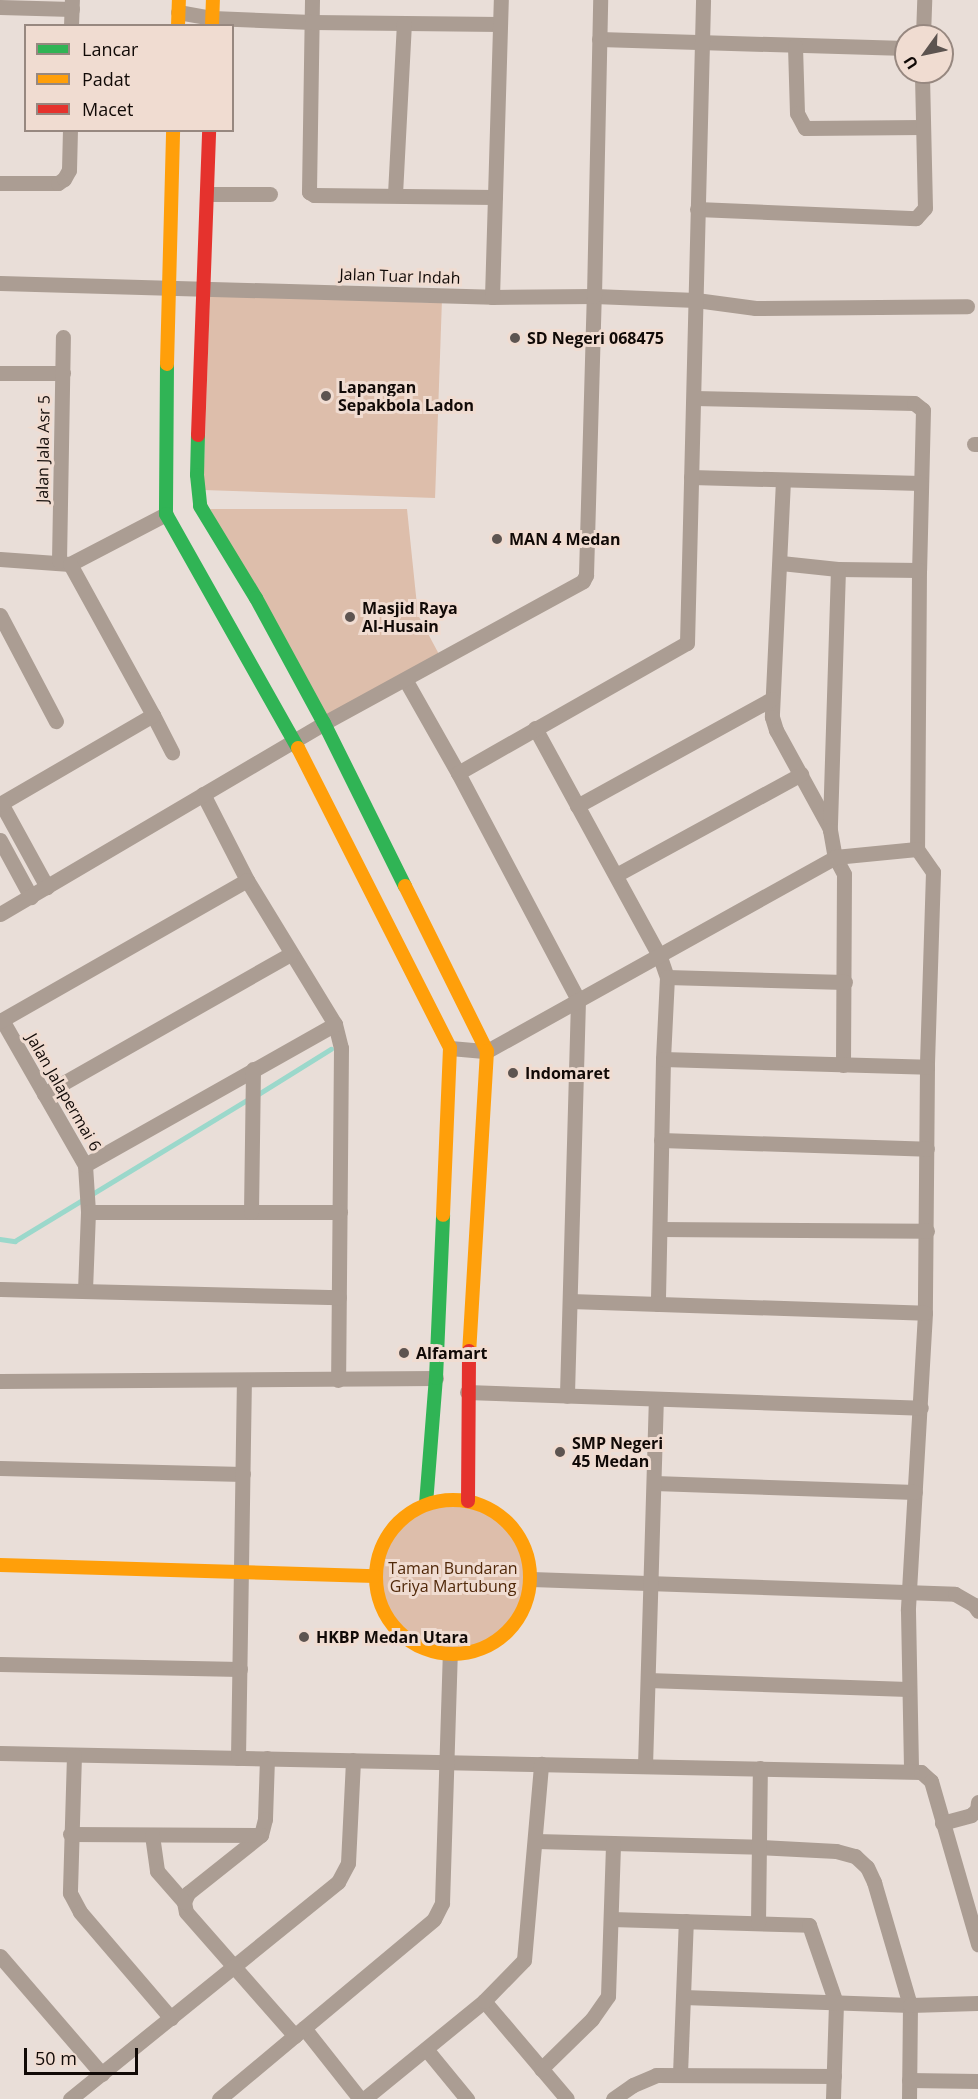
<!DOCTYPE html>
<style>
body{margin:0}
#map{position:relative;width:978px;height:2099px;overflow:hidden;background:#e9ded8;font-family:"Open Sans",sans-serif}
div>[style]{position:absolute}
.green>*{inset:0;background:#ddbeab;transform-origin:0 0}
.round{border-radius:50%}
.stream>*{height:4.5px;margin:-2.25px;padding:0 2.25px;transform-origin:2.25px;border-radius:2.25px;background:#9bd8cb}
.street>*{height:15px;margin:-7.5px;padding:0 7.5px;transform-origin:7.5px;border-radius:7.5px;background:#ab9d93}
.fast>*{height:14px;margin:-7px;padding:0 7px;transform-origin:7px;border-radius:7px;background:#30b455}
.slow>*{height:14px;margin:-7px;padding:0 7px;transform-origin:7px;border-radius:7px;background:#ff9f0a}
.slow>.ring{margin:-7px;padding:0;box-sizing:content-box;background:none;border:14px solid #ff9f0a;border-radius:50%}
.jam>*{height:14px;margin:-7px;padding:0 7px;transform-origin:7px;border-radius:7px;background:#e5322d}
.dots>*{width:16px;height:16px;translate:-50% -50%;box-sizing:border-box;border:3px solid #f0dcd1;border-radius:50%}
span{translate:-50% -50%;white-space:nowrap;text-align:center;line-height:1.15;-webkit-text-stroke:6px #f0dcd1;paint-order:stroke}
.street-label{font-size:16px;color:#110a07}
.poi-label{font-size:16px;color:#110a07;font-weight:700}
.left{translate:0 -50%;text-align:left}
.park-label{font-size:16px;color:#502809}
.legend{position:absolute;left:24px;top:24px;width:210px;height:108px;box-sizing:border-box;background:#f0dcd1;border:2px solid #978880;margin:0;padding:8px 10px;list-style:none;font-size:18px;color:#110a07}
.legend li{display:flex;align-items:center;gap:12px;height:30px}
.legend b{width:30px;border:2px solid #978880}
.north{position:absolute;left:894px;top:24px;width:60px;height:60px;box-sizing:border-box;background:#f0dcd1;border:2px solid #978880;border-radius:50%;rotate:237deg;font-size:16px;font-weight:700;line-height:24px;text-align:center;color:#110a07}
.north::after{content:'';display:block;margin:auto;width:21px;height:27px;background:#5d5450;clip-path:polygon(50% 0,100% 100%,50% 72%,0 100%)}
.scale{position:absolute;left:24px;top:2048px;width:114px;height:27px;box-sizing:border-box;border:3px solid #110a07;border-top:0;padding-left:8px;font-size:18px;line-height:21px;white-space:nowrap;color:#110a07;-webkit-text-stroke:4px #f0dcd1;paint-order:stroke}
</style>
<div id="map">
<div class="green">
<i style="left:210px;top:295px;width:232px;height:195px;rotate:2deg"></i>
<i style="clip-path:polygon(210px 509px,407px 509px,418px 615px,441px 658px,325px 717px)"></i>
<i class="round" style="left:376px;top:1500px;width:154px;height:154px"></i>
</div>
<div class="stream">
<i style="left:257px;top:1095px;width:87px;rotate:-31.9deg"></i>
<i style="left:0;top:1239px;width:15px;rotate:8deg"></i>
<i style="left:15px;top:1241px;width:274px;rotate:-31.3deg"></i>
</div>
<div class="street">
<i style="left:312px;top:0;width:192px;rotate:90.9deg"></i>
<i style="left:309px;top:192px;width:6px;rotate:31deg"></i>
<i style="left:314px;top:195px;width:181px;rotate:0.6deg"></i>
<i style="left:0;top:7px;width:72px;rotate:1.6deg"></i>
<i style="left:178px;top:12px;width:35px;rotate:10deg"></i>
<i style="left:212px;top:18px;width:100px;rotate:2.3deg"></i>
<i style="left:312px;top:22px;width:188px;rotate:0.6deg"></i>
<i style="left:71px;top:26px;width:26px;rotate:-88deg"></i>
<i style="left:923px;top:36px;width:36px;rotate:-88deg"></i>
<i style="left:599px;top:39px;width:307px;rotate:1.7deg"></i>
<i style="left:795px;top:46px;width:67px;rotate:88.3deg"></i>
<i style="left:797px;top:113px;width:17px;rotate:62deg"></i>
<i style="left:805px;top:128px;width:117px;rotate:-0.5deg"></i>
<i style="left:0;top:183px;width:58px"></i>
<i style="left:58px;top:183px;width:7px;rotate:-34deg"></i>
<i style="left:64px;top:179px;width:10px;rotate:-61deg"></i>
<i style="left:69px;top:170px;width:40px;rotate:-88.6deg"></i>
<i style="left:207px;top:194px;width:63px"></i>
<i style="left:395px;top:194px;width:171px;rotate:-87deg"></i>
<i style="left:697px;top:209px;width:219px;rotate:2.4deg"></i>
<i style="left:916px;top:218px;width:13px;rotate:-48deg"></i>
<i style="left:925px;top:208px;width:136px;rotate:-91.3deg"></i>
<i style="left:0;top:283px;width:492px;rotate:1.6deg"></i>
<i style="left:492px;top:297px;width:102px;rotate:-0.6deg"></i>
<i style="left:594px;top:296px;width:102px;rotate:2.2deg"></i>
<i style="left:696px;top:300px;width:60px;rotate:7.7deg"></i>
<i style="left:755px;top:308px;width:212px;rotate:-0.5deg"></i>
<i style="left:492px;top:297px;width:297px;rotate:-88.3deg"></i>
<i style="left:0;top:373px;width:63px"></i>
<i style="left:694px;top:398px;width:220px;rotate:1.3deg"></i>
<i style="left:914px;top:403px;width:11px;rotate:38deg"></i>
<i style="left:923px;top:410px;width:160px;rotate:91.4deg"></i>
<i style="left:919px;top:570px;width:279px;rotate:90.4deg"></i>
<i style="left:917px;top:849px;width:28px;rotate:55deg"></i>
<i style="left:933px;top:872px;width:195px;rotate:91.8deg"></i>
<i style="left:927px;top:1067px;width:246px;rotate:90.5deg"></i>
<i style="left:925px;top:1313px;width:298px;rotate:93.3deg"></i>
<i style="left:908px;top:1611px;width:160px;rotate:88.9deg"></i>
<i style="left:974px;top:444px;width:4px"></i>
<i style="left:691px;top:477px;width:230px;rotate:1.5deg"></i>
<i style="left:783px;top:480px;width:237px;rotate:92.7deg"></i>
<i style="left:772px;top:717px;width:14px;rotate:73deg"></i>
<i style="left:776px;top:730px;width:111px;rotate:61.3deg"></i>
<i style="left:0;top:559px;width:70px;rotate:4.1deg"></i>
<i style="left:70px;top:564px;width:108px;rotate:-27.5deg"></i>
<i style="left:59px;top:561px;width:224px;rotate:-89deg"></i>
<i style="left:781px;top:563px;width:57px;rotate:6deg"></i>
<i style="left:838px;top:569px;width:81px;rotate:0.7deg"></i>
<i style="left:838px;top:569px;width:261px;rotate:91.8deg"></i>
<i style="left:830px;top:830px;width:27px;rotate:80deg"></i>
<i style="left:835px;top:857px;width:19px;rotate:62deg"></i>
<i style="left:844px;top:874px;width:191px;rotate:90.3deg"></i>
<i style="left:0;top:615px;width:120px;rotate:62.2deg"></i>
<i style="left:406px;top:681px;width:106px;rotate:60.5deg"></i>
<i style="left:458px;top:773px;width:257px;rotate:62.1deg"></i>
<i style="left:578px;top:1000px;width:396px;rotate:91.6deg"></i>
<i style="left:153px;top:715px;width:42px;rotate:62.8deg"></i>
<i style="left:535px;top:728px;width:261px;rotate:61.4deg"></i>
<i style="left:660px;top:957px;width:21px;rotate:71deg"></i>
<i style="left:667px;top:977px;width:82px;rotate:92.8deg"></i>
<i style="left:663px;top:1059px;width:245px;rotate:91.2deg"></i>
<i style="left:458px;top:773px;width:263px;rotate:-29.6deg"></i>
<i style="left:687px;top:643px;width:643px;rotate:-88.57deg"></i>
<i style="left:203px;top:794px;width:97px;rotate:62.9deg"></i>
<i style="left:247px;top:880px;width:169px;rotate:58.6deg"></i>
<i style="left:335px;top:1024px;width:25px;rotate:76deg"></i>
<i style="left:341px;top:1048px;width:332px;rotate:90.5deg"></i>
<i style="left:1px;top:803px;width:96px;rotate:61.3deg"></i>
<i style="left:0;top:804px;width:177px;rotate:-30.2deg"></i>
<i style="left:153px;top:715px;width:172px;rotate:-118.8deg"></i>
<i style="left:577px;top:806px;width:222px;rotate:-28.8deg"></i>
<i style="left:0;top:840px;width:65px;rotate:61.5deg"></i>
<i style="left:616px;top:875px;width:211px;rotate:-28.6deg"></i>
<i style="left:0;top:914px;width:376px;rotate:-30.5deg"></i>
<i style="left:324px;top:723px;width:295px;rotate:-28.7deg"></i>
<i style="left:583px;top:581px;width:7px;rotate:-63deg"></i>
<i style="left:586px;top:575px;width:279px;rotate:-88.4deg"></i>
<i style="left:594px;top:296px;width:296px;rotate:-88.8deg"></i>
<i style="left:667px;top:977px;width:178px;rotate:1.6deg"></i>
<i style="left:2px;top:1020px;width:167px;rotate:60.2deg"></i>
<i style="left:85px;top:1165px;width:47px;rotate:86.3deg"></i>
<i style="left:88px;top:1212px;width:79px;rotate:92.2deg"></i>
<i style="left:0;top:1021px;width:284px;rotate:-29.7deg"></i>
<i style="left:450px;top:1048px;width:37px;rotate:5deg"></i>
<i style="left:487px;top:1051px;width:398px;rotate:-29.1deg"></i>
<i style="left:835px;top:857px;width:82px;rotate:-5.6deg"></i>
<i style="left:663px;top:1059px;width:264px;rotate:1.7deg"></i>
<i style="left:44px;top:1094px;width:283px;rotate:-29.6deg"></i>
<i style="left:661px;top:1140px;width:266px;rotate:1.9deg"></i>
<i style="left:85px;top:1165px;width:287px;rotate:-29.4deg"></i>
<i style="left:88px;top:1212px;width:252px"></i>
<i style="left:251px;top:1212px;width:143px;rotate:-89.2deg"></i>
<i style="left:660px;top:1229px;width:267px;rotate:0.4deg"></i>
<i style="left:0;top:1289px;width:339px;rotate:1.4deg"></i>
<i style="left:570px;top:1301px;width:355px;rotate:1.9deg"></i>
<i style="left:0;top:1381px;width:436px;rotate:-0.4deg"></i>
<i style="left:467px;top:1392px;width:454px;rotate:2deg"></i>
<i style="left:0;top:1468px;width:243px;rotate:1.4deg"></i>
<i style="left:654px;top:1483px;width:261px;rotate:2deg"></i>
<i style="left:531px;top:1579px;width:424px;rotate:2deg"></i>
<i style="left:955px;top:1594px;width:22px;rotate:30deg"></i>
<i style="left:974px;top:1605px;width:7px;rotate:56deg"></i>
<i style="left:0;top:1664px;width:240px;rotate:1.2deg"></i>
<i style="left:648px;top:1680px;width:260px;rotate:2deg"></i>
<i style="left:0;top:1753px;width:921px;rotate:1.18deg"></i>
<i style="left:921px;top:1772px;width:13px;rotate:42deg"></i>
<i style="left:931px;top:1781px;width:170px;rotate:73.9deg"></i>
<i style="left:74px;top:1755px;width:138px;rotate:91.7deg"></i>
<i style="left:70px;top:1893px;width:21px;rotate:62deg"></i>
<i style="left:80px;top:1912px;width:140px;rotate:49.4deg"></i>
<i style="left:238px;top:1758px;width:378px;rotate:-89.1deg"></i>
<i style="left:267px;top:1758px;width:61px;rotate:91.9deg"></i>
<i style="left:265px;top:1819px;width:16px;rotate:104deg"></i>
<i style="left:261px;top:1835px;width:93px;rotate:141.5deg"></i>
<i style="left:188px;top:1893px;width:10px;rotate:114deg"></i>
<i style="left:184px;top:1902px;width:10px;rotate:79deg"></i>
<i style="left:186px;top:1912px;width:165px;rotate:48.7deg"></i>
<i style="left:645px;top:1766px;width:367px;rotate:-88.3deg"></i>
<i style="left:942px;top:1823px;width:30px;rotate:-15deg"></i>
<i style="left:971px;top:1815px;width:8px;rotate:-40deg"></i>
<i style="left:977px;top:1810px;width:8px;rotate:-83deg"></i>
<i style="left:70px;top:1834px;width:191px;rotate:0.3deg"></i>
<i style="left:152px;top:1835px;width:36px;rotate:82deg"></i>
<i style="left:157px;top:1871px;width:41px;rotate:48.9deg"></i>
<i style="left:536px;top:1841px;width:223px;rotate:1.5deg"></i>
<i style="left:759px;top:1847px;width:77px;rotate:3deg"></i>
<i style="left:836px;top:1851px;width:20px;rotate:15deg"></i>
<i style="left:855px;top:1856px;width:16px;rotate:43deg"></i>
<i style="left:867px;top:1867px;width:17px;rotate:65deg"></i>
<i style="left:874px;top:1882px;width:128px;rotate:73.7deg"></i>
<i style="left:910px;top:2005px;width:94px;rotate:90.6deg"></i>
<i style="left:611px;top:1919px;width:198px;rotate:1.7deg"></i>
<i style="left:809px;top:1925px;width:83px;rotate:70.9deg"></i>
<i style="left:836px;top:2003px;width:96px;rotate:91.8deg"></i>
<i style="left:758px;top:1923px;width:155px;rotate:-89.3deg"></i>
<i style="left:0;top:1956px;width:156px;rotate:49.2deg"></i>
<i style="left:683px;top:1997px;width:227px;rotate:2deg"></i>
<i style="left:910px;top:2005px;width:68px;rotate:-1.7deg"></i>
<i style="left:484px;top:2001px;width:128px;rotate:49.7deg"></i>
<i style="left:304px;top:2028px;width:90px;rotate:51.7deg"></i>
<i style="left:426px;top:2049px;width:65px;rotate:50.6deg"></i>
<i style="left:541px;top:2069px;width:71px;rotate:-44.4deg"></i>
<i style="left:592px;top:2019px;width:28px;rotate:-55deg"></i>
<i style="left:608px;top:1996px;width:153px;rotate:-88.1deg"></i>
<i style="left:680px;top:2074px;width:153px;rotate:-87.8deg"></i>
<i style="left:909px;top:2080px;width:69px;rotate:0.8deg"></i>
<i style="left:70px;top:2099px;width:345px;rotate:-39deg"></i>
<i style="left:338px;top:1882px;width:21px;rotate:-62deg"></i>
<i style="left:348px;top:1863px;width:103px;rotate:-87.2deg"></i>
<i style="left:219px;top:2099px;width:280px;rotate:-39.9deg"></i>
<i style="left:434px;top:1919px;width:18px;rotate:-63deg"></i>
<i style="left:442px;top:1903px;width:248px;rotate:-88.2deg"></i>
<i style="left:364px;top:2099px;width:155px;rotate:-39.2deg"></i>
<i style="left:484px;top:2001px;width:57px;rotate:-45.7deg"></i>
<i style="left:524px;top:1960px;width:197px;rotate:-85deg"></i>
<i style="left:613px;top:2099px;width:24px;rotate:-35deg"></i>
<i style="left:633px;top:2085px;width:25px;rotate:-23deg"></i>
<i style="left:656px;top:2075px;width:178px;rotate:0.3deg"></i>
</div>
<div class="fast">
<i style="left:167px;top:364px;width:150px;rotate:90.4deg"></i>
<i style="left:166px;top:514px;width:269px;rotate:60.6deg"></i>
<i style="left:198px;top:435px;width:40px;rotate:91.4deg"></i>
<i style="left:197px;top:475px;width:31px;rotate:84deg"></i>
<i style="left:200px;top:506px;width:108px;rotate:58.7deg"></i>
<i style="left:256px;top:598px;width:142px;rotate:61.5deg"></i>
<i style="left:324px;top:723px;width:182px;rotate:63.6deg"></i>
<i style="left:426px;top:1504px;width:126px;rotate:-85.5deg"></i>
<i style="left:436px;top:1378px;width:163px;rotate:-87.5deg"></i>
</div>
<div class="slow">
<i style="left:178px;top:26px;width:26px;rotate:-88deg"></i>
<i style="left:212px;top:26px;width:26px;rotate:-88deg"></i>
<i style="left:167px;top:364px;width:234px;rotate:-88.5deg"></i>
<i style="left:298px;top:748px;width:336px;rotate:63.1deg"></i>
<i style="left:450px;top:1048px;width:167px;rotate:92.4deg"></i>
<i style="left:405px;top:886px;width:184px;rotate:63.6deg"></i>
<i style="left:487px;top:1051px;width:301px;rotate:93.4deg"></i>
<i class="ring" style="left:376px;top:1500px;width:140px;height:140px"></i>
<i style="left:0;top:1565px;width:375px;rotate:1.7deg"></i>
</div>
<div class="jam">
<i style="left:198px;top:435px;width:305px;rotate:-87.9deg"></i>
<i style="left:468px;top:1501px;width:150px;rotate:-89.6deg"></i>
</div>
<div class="dots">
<i style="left:515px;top:338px;background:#5d5450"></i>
<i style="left:326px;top:396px;background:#5d5450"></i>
<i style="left:497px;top:539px;background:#5d5450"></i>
<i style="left:350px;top:617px;background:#5d5450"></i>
<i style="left:513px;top:1073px;background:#5d5450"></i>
<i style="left:404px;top:1353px;background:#5d5450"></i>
<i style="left:560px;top:1452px;background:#5d5450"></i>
<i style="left:304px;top:1637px;background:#5d5450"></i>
</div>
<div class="street-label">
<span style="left:400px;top:276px;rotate:2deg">Jalan Tuar Indah</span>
<span style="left:43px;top:449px;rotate:-89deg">Jalan Jala Asr 5</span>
<span style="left:64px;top:1092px;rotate:60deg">Jalan Jalapermai 6</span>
</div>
<div class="poi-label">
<span class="left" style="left:527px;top:338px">SD Negeri 068475</span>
<span class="left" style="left:338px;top:396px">Lapangan<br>Sepakbola Ladon</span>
<span class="left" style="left:509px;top:539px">MAN 4 Medan</span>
<span class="left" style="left:362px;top:617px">Masjid Raya<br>Al-Husain</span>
<span class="left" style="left:525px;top:1073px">Indomaret</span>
<span class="left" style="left:416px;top:1353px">Alfamart</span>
<span class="left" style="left:572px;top:1452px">SMP Negeri<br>45 Medan</span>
<span class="left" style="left:316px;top:1637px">HKBP Medan Utara</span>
</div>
<div class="park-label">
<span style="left:453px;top:1577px">Taman Bundaran<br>Griya Martubung</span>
</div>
<ul class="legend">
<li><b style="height:8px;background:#30b455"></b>Lancar</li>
<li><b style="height:8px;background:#ff9f0a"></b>Padat</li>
<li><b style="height:8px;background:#e5322d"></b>Macet</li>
</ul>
<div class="north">U</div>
<div class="scale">50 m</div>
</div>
